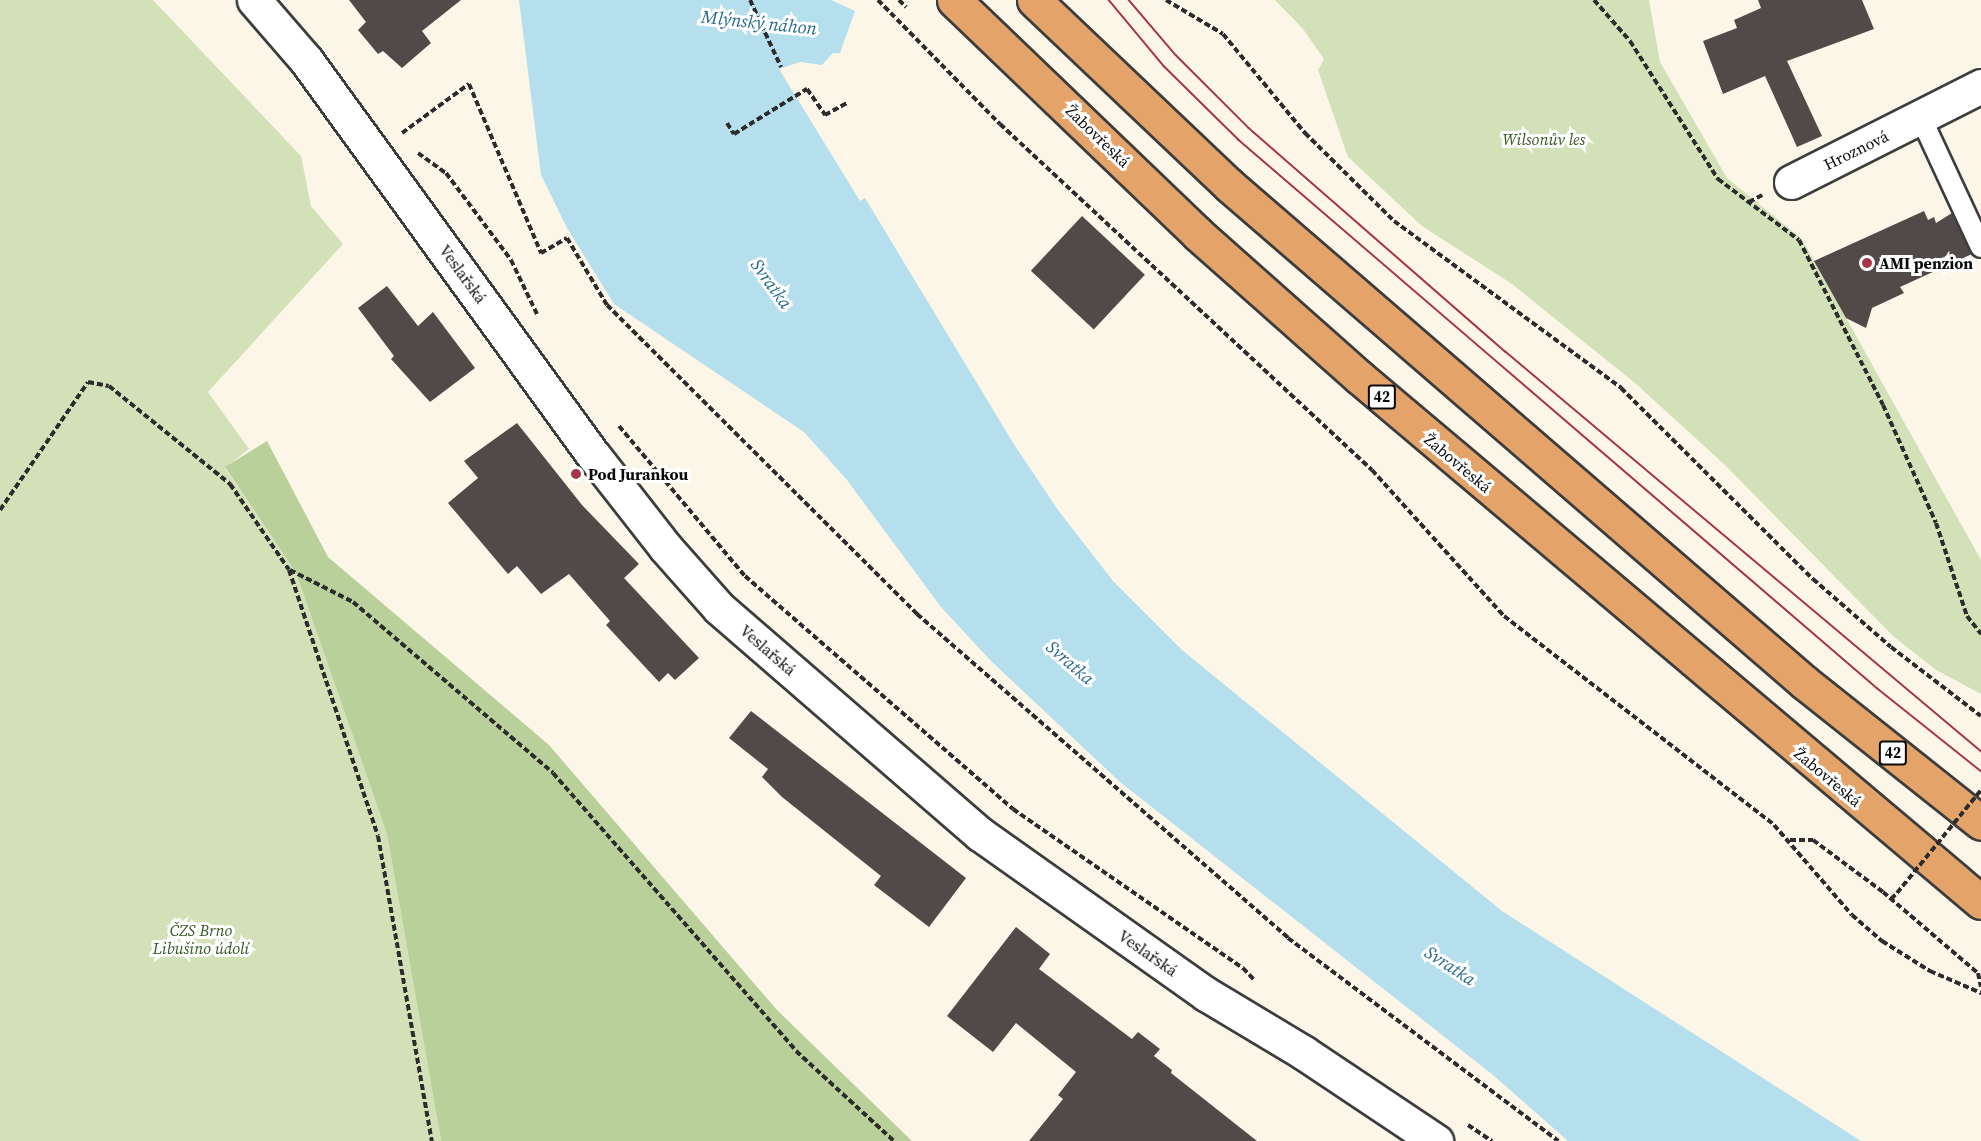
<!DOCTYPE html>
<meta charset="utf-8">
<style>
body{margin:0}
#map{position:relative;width:1981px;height:1141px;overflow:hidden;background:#fcf6e9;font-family:"Source Serif 4",serif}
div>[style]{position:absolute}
.green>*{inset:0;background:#d3e1b8}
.forest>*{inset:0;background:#b9d09a}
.water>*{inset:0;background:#b5dfed}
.building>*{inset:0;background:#514a48;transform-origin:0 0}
.path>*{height:4px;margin-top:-2px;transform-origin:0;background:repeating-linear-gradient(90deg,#2c2c2c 0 6px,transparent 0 9px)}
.roads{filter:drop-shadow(2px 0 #3d3d3d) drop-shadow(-2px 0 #3d3d3d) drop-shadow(0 2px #3d3d3d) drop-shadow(0 -2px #3d3d3d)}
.service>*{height:20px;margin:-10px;padding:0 10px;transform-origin:10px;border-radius:10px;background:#fff}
.minor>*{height:33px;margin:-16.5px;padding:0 16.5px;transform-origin:16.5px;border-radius:16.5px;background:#fff}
.tertiary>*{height:33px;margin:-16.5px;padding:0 16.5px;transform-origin:16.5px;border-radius:16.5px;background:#fff}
.trunk>*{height:33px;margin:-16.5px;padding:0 16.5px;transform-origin:16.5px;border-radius:16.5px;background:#e4a469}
.tram>*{height:1.5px;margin:-0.75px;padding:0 0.75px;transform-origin:0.75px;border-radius:0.75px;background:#a63549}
.path-bridge>*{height:4px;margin-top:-2px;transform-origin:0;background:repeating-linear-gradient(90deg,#2c2c2c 0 6px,transparent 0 9px)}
.dots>*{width:16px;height:16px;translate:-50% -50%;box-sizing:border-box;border:3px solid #fff;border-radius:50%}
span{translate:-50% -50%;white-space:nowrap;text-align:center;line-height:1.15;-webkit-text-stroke:6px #fff;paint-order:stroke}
.shield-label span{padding:2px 4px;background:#fff;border:2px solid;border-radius:4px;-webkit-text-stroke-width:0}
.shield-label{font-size:15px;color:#0a0a0a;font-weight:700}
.street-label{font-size:16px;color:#0a0a0a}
.park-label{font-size:16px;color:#355824;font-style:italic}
.poi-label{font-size:16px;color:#0a0a0a;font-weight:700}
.left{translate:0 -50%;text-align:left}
.water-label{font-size:18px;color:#256a8a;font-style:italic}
</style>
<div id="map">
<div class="green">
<i style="clip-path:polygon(0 0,153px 0,301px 156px,311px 206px,343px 244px,208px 392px,249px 449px,225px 468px,296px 573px,387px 834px,441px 1141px,0 1141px)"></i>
<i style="clip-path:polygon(1275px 0,1649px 0,1660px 62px,1727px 178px,1802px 239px,1981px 560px,1981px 694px,1936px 670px,1893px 636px,1725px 465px,1635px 383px,1512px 284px,1422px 226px,1348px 157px,1318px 70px,1324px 59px,1303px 29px)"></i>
</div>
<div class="forest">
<i style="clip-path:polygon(267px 441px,328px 557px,549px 745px,777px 1010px,912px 1141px,441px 1141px,387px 834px,296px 573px,225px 467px)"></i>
</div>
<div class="water">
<i style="clip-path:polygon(519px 0,831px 0,855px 11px,840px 53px,833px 53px,822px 65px,800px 62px,779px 69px,860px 201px,865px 198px,1015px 446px,1058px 510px,1113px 581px,1182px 650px,1502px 911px,1861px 1141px,1568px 1141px,1493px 1075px,1120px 782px,991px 661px,941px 607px,847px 480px,804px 432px,614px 304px,567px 228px,541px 175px)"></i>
</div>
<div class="building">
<i style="clip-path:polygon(349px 0,461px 0,422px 31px,431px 43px,402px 68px,383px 51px,378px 54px,358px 30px,366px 22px)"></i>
<i style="clip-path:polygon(1758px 0,1862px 0,1874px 29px,1787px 61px,1822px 136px,1797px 147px,1765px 76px,1723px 94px,1703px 41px,1737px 28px,1734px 20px,1761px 8px)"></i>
<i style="clip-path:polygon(1924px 211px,1928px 220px,1934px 217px,1936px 223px,1952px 213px,1972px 254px,1900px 287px,1904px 293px,1872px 308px,1866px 328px,1846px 318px,1814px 261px)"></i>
<i style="left:1082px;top:216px;width:86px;height:75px;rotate:43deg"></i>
<i style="clip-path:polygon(387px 286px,418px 326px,433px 312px,475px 368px,430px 402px,391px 359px,394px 356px,358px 308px)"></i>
<i style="clip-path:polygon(517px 423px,582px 505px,639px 564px,624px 578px,699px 658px,675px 680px,668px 673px,659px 682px,606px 625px,610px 621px,569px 574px,541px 594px,517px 566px,508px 574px,448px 503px,478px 478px,464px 461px)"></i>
<i style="clip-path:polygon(751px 711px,966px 878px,929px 927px,874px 885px,881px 876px,782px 797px,762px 777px,768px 769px,729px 738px)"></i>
<i style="clip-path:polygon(1016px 927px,1050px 954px,1039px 969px,1132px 1039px,1138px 1032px,1160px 1049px,1154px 1056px,1172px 1070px,1171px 1073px,1257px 1141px,1029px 1141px,1063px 1099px,1058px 1095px,1076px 1072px,1016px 1023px,993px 1052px,947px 1016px)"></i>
</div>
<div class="path">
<i style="left:750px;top:0;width:74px;rotate:65.2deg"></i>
<i style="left:878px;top:0;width:174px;rotate:45.5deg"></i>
<i style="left:1000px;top:124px;width:508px;rotate:42.93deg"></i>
<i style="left:1372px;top:470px;width:197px;rotate:47.9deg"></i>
<i style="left:1504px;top:616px;width:341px;rotate:37.7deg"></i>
<i style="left:1774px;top:825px;width:119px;rotate:49.1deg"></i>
<i style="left:1852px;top:915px;width:40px;rotate:41deg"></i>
<i style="left:1882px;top:941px;width:57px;rotate:32deg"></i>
<i style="left:1930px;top:971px;width:56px;rotate:23.3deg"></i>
<i style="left:899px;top:0;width:10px;rotate:45deg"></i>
<i style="left:1166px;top:0;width:66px;rotate:30.8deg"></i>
<i style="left:1223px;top:34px;width:129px;rotate:50.4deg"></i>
<i style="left:1305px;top:133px;width:125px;rotate:44.7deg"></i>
<i style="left:1394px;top:221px;width:282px;rotate:36.3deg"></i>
<i style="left:1621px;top:388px;width:271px;rotate:44.9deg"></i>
<i style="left:1813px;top:579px;width:103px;rotate:41.1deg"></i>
<i style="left:1891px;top:647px;width:113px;rotate:37.5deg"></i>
<i style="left:1594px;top:0;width:55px;rotate:48.7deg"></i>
<i style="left:1630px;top:41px;width:164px;rotate:57.5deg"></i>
<i style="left:1718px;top:179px;width:101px;rotate:37deg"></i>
<i style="left:1799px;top:240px;width:185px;rotate:63deg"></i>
<i style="left:1883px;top:405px;width:129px;rotate:65.8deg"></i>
<i style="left:1936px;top:523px;width:98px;rotate:71.6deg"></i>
<i style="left:1967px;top:616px;width:23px;rotate:52deg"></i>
<i style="left:727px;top:123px;width:13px;rotate:58deg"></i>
<i style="left:734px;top:134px;width:86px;rotate:-31.7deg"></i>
<i style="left:807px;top:89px;width:32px;rotate:55deg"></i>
<i style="left:825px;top:115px;width:26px;rotate:-29deg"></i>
<i style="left:402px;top:133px;width:83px;rotate:-36.2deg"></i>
<i style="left:469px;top:84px;width:184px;rotate:66.9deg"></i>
<i style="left:541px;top:253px;width:30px;rotate:-30deg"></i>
<i style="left:567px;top:238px;width:78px;rotate:59.2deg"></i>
<i style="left:607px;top:305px;width:438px;rotate:44.9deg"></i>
<i style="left:917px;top:614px;width:493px;rotate:41.1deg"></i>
<i style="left:1288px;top:938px;width:338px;rotate:36.9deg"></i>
<i style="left:418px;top:153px;width:34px;rotate:36deg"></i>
<i style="left:446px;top:173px;width:109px;rotate:53.2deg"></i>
<i style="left:511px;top:260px;width:60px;rotate:64.3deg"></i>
<i style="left:1749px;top:202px;width:15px;rotate:-28deg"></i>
<i style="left:619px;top:426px;width:196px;rotate:50deg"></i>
<i style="left:745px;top:576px;width:355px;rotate:41deg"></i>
<i style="left:1013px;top:809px;width:280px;rotate:34.7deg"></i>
<i style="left:1243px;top:968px;width:16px;rotate:47deg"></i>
<i style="left:0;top:510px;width:155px;rotate:-55.5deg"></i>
<i style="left:88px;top:382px;width:21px;rotate:11deg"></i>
<i style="left:109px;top:386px;width:156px;rotate:39deg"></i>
<i style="left:230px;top:484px;width:104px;rotate:55.5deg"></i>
<i style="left:289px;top:570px;width:280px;rotate:71.5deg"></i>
<i style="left:378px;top:836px;width:310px;rotate:80deg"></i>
<i style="left:290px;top:570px;width:71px;rotate:26.9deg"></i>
<i style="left:353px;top:602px;width:263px;rotate:40.5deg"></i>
<i style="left:553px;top:773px;width:369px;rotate:48.8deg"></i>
<i style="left:796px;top:1051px;width:133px;rotate:42.6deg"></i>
<i style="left:1790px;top:840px;width:23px"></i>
<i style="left:1813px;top:840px;width:87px;rotate:36.6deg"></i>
<i style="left:1883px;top:892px;width:125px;rotate:40.5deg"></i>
<i style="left:1978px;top:973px;width:14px;rotate:78deg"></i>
<i style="left:1891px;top:899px;width:8px;rotate:-45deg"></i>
<i style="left:1468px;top:1125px;width:29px;rotate:34deg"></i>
</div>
<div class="roads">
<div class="service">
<i style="left:1921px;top:118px;width:142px;rotate:65.1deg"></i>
</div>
<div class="minor">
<i style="left:1791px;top:182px;width:213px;rotate:-26.8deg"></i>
</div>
<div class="tertiary">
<i style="left:254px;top:0;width:79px;rotate:49.1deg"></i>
<i style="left:306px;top:60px;width:490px;rotate:54deg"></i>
<i style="left:594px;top:456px;width:115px;rotate:52deg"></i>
<i style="left:665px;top:547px;width:81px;rotate:48.5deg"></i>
<i style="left:719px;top:608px;width:345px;rotate:40.9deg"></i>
<i style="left:980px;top:834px;width:277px;rotate:35.3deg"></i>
<i style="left:1206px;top:994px;width:114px;rotate:31deg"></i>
<i style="left:1304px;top:1053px;width:159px;rotate:33.7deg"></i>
</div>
<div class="trunk">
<i style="left:954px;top:0;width:339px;rotate:43.8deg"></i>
<i style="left:1199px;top:235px;width:214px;rotate:41.6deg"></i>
<i style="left:1359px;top:377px;width:814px;rotate:40.17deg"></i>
<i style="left:1034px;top:0;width:270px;rotate:43.5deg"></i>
<i style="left:1230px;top:186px;width:759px;rotate:40.83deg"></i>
<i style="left:1804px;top:682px;width:226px;rotate:38.5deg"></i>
</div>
</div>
<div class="tram">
<i style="left:1109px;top:0;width:86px;rotate:50.2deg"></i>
<i style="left:1164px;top:66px;width:105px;rotate:44.6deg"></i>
<i style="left:1239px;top:140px;width:841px;rotate:40.66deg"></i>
<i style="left:1877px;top:688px;width:133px;rotate:38.6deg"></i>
<i style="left:1129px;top:0;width:72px;rotate:49.5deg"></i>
<i style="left:1176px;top:55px;width:103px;rotate:45deg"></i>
<i style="left:1249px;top:128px;width:340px;rotate:41.1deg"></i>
<i style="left:1505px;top:351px;width:622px;rotate:40.04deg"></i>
</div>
<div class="path-bridge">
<i style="left:1897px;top:893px;width:133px;rotate:-50.8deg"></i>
</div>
<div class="dots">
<i style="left:1867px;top:263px;background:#a63549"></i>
<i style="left:576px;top:474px;background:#a63549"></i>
</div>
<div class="shield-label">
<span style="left:1382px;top:397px">42</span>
<span style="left:1893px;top:753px">42</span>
</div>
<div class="street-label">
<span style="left:1098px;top:136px;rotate:44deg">Žabovřeská</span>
<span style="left:1856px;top:150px;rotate:-26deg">Hroznová</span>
<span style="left:463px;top:274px;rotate:54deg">Veslařská</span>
<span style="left:1458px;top:463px;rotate:40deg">Žabovřeská</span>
<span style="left:768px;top:650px;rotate:41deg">Veslařská</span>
<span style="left:1828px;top:777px;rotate:40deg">Žabovřeská</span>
<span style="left:1148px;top:953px;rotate:35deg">Veslařská</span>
</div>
<div class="park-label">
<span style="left:1544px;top:139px">Wilsonův les</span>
<span style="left:201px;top:939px">ČZS Brno<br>Libušino údolí</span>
</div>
<div class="poi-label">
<span class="left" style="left:1879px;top:263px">AMI penzion</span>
<span class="left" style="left:588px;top:474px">Pod Jurankou</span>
</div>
<div class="water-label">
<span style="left:759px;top:23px;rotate:6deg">Mlýnský náhon</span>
<span style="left:771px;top:284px;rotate:54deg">Svratka</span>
<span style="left:1070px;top:663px;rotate:41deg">Svratka</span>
<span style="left:1450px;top:966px;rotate:33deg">Svratka</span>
</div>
</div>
